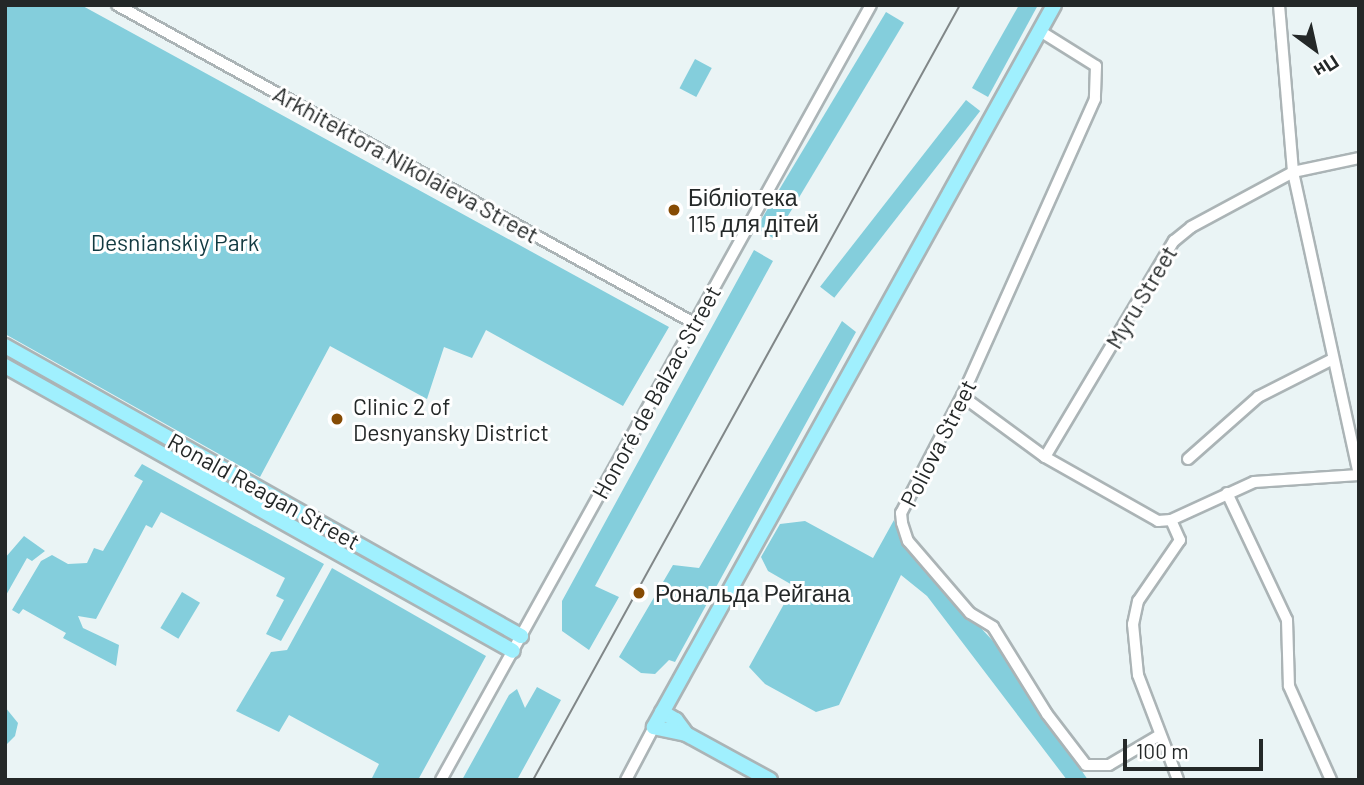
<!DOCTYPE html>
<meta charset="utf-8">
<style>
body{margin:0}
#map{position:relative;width:1364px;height:785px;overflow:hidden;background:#eaf4f5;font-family:Barlow,sans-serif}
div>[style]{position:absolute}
.green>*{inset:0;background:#84cedc;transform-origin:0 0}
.roads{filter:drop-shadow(2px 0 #abb4b6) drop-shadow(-2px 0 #abb4b6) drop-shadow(0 2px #abb4b6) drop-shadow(0 -2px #abb4b6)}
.minor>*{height:10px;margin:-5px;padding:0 5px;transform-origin:5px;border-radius:5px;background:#fff}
.major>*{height:14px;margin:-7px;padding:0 7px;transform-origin:7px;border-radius:7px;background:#a0f0fe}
.tram>*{height:2px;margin:-1px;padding:0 1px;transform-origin:1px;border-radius:1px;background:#818788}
.dots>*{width:19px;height:19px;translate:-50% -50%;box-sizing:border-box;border:4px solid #fff;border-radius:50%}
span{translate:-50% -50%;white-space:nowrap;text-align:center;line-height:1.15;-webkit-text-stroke:6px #fff;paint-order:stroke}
.street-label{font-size:23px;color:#242828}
.poi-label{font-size:23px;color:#242828}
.left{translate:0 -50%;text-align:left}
.park-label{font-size:23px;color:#123a41}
.frame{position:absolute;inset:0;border:7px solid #242828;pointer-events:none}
.north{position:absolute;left:1280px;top:14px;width:70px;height:70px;-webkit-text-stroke:5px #fff;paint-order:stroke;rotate:147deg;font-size:19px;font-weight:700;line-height:28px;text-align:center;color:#242828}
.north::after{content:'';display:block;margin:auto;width:24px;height:32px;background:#242828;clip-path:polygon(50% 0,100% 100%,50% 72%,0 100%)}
.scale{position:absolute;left:1123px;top:739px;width:140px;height:32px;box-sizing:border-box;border:4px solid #242828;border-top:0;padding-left:9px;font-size:21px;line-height:24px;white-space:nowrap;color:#242828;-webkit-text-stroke:5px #fff;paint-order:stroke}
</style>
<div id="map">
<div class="green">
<i style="clip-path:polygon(5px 5px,81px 5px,669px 327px,623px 406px,486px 330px,472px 358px,444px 347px,427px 399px,330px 346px,260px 477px,5px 334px)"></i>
<i style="clip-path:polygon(1019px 5px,1038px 5px,988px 97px,972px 88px)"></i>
<i style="left:886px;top:12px;width:21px;height:252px;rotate:31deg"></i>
<i style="left:695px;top:59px;width:19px;height:33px;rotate:28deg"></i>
<i style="left:966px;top:100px;width:18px;height:237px;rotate:38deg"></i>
<i style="clip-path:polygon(754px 250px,773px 261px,595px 586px,619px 597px,589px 650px,562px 631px,562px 601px)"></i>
<i style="clip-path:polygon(842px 321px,856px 332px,675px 662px,669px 660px,655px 674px,641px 673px,619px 657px,673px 565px,699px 568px)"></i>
<i style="clip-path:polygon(142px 464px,324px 564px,281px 641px,266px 634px,284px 600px,276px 596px,285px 578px,161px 512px,152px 528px,146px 525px,96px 619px,78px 616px,83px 628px,119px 645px,116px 666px,63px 638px,66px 633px,23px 609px,19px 614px,12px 610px,41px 561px,52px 555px,68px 564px,87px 563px,94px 548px,103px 551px,143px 481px,134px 476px)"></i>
<i style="clip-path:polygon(894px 520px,903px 545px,994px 642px,1088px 780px,1067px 780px,927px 596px,901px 575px,839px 705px,816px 712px,765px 684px,749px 667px,794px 586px,768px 571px,761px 557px,780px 524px,805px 521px,873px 558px)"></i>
<i style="clip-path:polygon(24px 536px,45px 551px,32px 561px,27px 558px,5px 597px,5px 558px)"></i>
<i style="clip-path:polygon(332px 568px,486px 656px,418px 780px,371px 780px,379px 764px,289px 715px,279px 732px,236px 711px,271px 652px,287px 650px)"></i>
<i style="left:182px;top:592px;width:21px;height:42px;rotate:31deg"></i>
<i style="clip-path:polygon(537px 687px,561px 700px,517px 780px,462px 780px,509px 695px,517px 689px,525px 708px)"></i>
<i style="clip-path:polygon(5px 707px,18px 723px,15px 736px,5px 746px)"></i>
</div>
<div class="roads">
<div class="minor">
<i style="left:117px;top:5px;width:659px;rotate:28.86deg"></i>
<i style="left:1279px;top:5px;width:168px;rotate:85.2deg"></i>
<i style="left:1293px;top:172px;width:309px;rotate:77.7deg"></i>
<i style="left:1040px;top:31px;width:66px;rotate:32deg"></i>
<i style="left:1096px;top:66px;width:33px;rotate:92deg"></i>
<i style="left:1095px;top:99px;width:325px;rotate:114.1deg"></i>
<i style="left:962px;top:396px;width:132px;rotate:117.5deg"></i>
<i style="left:901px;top:513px;width:10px;rotate:84deg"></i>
<i style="left:902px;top:523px;width:19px;rotate:72deg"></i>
<i style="left:908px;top:541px;width:95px;rotate:49.3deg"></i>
<i style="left:970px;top:613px;width:27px;rotate:31deg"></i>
<i style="left:993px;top:627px;width:102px;rotate:58.2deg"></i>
<i style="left:1047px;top:714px;width:64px;rotate:52.6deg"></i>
<i style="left:1086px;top:765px;width:23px"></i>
<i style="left:1109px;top:765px;width:57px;rotate:-30.6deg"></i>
<i style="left:962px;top:396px;width:103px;rotate:36.3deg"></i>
<i style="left:1045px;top:457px;width:130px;rotate:29.5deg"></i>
<i style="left:1158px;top:521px;width:13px;rotate:-4deg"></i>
<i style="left:1171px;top:520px;width:91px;rotate:-24.6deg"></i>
<i style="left:1254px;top:482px;width:105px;rotate:-3.8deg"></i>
<i style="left:1045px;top:457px;width:252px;rotate:-59.2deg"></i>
<i style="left:1174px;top:241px;width:22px;rotate:-39deg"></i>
<i style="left:1191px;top:227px;width:116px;rotate:-28.3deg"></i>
<i style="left:1293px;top:172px;width:67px;rotate:-12deg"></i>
<i style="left:1188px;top:459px;width:94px;rotate:-41.5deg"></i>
<i style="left:1258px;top:397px;width:84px;rotate:-26.9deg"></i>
<i style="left:1227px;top:493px;width:140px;rotate:64.7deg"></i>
<i style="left:1287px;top:620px;width:66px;rotate:88.3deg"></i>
<i style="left:1289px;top:686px;width:103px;rotate:65.9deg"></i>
<i style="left:1171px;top:520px;width:22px;rotate:66deg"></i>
<i style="left:1180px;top:540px;width:74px;rotate:124.5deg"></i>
<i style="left:1138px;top:601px;width:24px;rotate:102deg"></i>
<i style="left:1133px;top:624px;width:51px;rotate:84.4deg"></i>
<i style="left:1138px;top:675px;width:112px;rotate:69.1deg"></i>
<i style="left:441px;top:780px;width:886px;rotate:-60.98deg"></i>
<i style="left:626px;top:780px;width:60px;rotate:-62.2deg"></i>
</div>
<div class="major">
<i style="left:5px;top:346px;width:592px;rotate:29.34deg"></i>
<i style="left:5px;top:366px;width:582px;rotate:29.29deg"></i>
<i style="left:662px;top:712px;width:16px;rotate:30deg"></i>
<i style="left:676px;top:720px;width:17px;rotate:54deg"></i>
<i style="left:770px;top:780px;width:96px;rotate:-151.3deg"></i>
<i style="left:686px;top:734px;width:33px;rotate:-168deg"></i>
<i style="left:654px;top:727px;width:825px;rotate:-61.01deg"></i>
</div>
</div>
<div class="tram">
<i style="left:533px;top:780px;width:885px;rotate:-61.15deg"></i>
</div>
<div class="dots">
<i style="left:674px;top:210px;background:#864b04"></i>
<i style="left:337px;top:419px;background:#864b04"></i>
<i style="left:639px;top:593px;background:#864b04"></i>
</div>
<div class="street-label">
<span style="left:406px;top:164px;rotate:29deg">Arkhitektora Nikolaieva Street</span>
<span style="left:1141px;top:297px;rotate:-59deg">Myru Street</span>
<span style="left:656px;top:392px;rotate:-61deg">Honoré de Balzac Street</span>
<span style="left:938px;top:443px;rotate:-63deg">Poliova Street</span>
<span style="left:264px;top:491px;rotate:29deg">Ronald Reagan Street</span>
</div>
<div class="poi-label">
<span class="left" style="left:688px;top:210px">Бібліотека<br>115 для дітей</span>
<span class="left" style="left:353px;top:419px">Clinic 2 of<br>Desnyansky District</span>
<span class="left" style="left:655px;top:593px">Рональда Рейгана</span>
</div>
<div class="park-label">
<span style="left:175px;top:242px">Desnianskiy Park</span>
</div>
<div class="frame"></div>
<div class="north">Пн</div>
<div class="scale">100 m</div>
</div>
